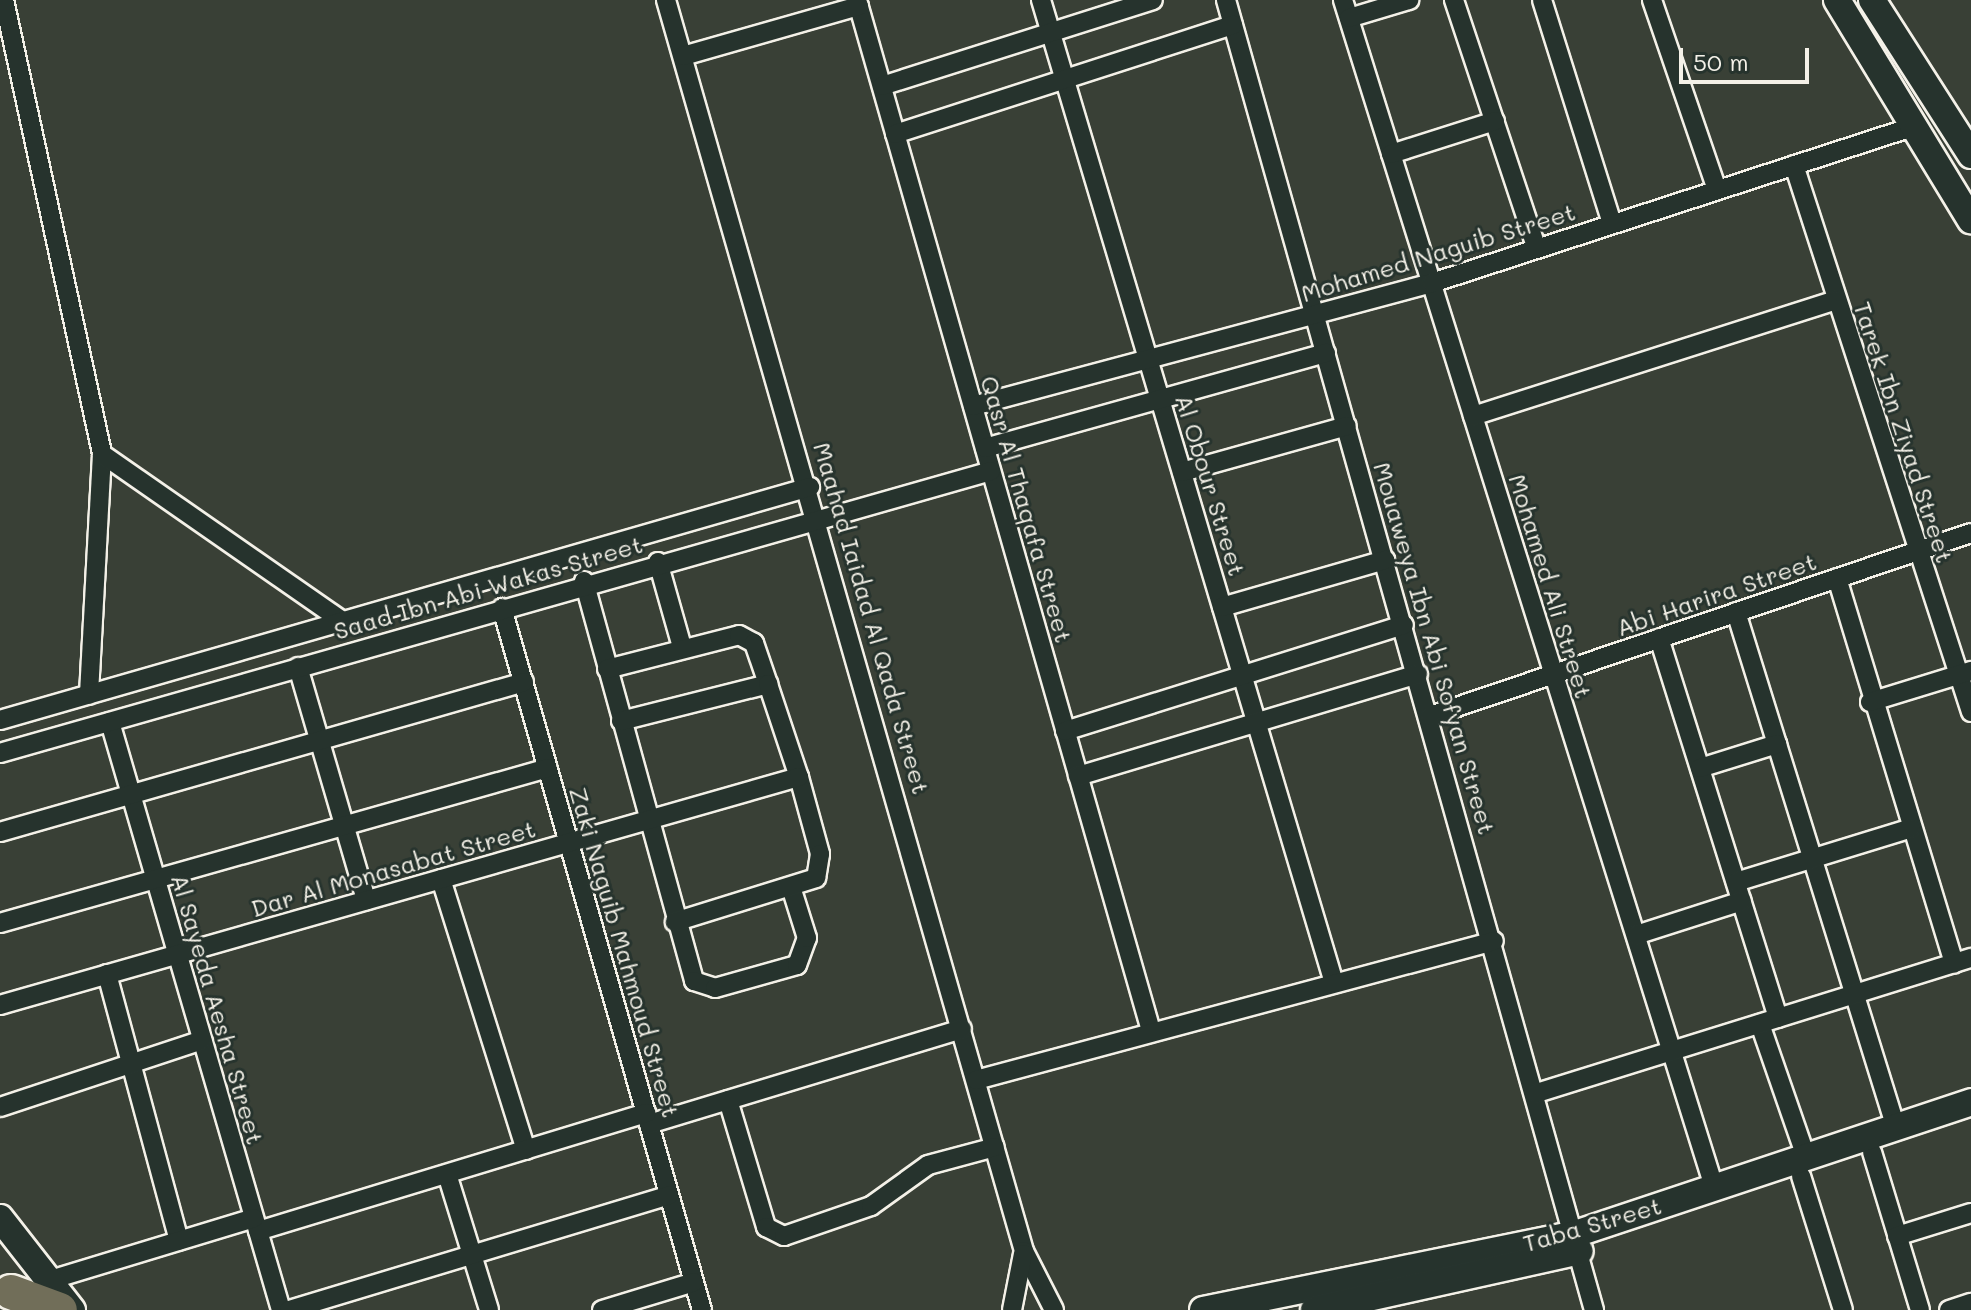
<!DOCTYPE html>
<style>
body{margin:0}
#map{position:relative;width:1971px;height:1310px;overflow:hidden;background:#394036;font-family:Mali,sans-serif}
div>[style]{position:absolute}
.roads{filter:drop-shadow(2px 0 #f4f1e8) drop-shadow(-2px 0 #f4f1e8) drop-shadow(0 2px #f4f1e8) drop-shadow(0 -2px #f4f1e8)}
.street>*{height:18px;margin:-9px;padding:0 9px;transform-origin:9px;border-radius:9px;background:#26332d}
.secondary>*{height:26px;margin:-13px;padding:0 13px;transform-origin:13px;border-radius:13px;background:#26332d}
.highway>*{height:34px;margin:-17px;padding:0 17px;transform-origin:17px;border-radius:17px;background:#716e59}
span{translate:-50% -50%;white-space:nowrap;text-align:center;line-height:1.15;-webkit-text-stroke:6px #26332d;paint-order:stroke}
.street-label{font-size:24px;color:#f4f1e8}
.scale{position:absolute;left:1679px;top:48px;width:130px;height:36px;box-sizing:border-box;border:4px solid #f4f1e8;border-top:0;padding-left:10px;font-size:24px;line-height:28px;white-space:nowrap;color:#f4f1e8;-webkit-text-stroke:6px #26332d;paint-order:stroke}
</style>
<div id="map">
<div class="roads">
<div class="street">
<i style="left:4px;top:0;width:464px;rotate:77.8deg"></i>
<i style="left:102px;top:454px;width:241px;rotate:93.1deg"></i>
<i style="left:666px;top:0;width:1301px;rotate:74.03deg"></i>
<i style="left:1024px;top:1251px;width:66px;rotate:63deg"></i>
<i style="left:857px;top:0;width:1072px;rotate:74.08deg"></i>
<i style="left:1041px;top:0;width:1026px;rotate:73.4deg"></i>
<i style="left:1226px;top:0;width:1361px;rotate:74.31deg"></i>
<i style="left:1343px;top:0;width:1244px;rotate:72.64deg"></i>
<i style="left:1454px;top:0;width:262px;rotate:71.6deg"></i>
<i style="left:1542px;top:0;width:235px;rotate:72.6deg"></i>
<i style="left:1652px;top:0;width:201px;rotate:71.1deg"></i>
<i style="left:1349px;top:18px;width:63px;rotate:-16.7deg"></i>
<i style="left:683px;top:56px;width:183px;rotate:-15.9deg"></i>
<i style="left:882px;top:86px;width:284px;rotate:-17.6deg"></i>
<i style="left:895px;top:134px;width:355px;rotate:-17.9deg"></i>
<i style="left:1391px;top:154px;width:109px;rotate:-17.6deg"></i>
<i style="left:1794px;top:165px;width:575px;rotate:72.07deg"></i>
<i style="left:973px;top:406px;width:475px;rotate:-15deg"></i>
<i style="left:1432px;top:283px;width:505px;rotate:-18deg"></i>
<i style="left:1473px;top:416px;width:381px;rotate:-17.7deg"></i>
<i style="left:985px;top:448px;width:354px;rotate:-15.6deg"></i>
<i style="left:102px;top:454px;width:295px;rotate:34.8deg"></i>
<i style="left:1182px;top:472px;width:171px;rotate:-15.6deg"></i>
<i style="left:658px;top:562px;width:88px;rotate:74.2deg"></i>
<i style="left:1837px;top:578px;width:403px;rotate:73.1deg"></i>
<i style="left:584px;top:581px;width:415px;rotate:74.6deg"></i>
<i style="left:694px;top:981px;width:22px;rotate:18deg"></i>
<i style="left:715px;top:988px;width:85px;rotate:-15.7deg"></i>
<i style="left:797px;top:965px;width:29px;rotate:-70deg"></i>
<i style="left:807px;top:938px;width:50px;rotate:-107.4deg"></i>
<i style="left:1222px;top:607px;width:170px;rotate:-16.1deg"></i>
<i style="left:502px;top:608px;width:730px;rotate:74.1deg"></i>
<i style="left:1736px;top:612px;width:540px;rotate:72.77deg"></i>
<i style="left:1659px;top:638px;width:398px;rotate:72.6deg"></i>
<i style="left:298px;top:667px;width:243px;rotate:73.7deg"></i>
<i style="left:607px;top:669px;width:136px;rotate:-14.4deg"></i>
<i style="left:739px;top:635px;width:17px;rotate:28deg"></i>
<i style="left:754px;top:643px;width:43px;rotate:71.1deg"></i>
<i style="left:1870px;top:702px;width:106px;rotate:-17.1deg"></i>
<i style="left:1430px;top:716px;width:571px;rotate:-18.69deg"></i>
<i style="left:0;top:720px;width:843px;rotate:-16.05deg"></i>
<i style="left:621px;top:721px;width:152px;rotate:-14.1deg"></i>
<i style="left:768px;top:684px;width:98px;rotate:71.6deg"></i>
<i style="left:799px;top:777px;width:80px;rotate:74.7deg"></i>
<i style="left:820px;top:854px;width:24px;rotate:99deg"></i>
<i style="left:816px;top:878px;width:148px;rotate:162.7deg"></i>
<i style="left:110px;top:722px;width:612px;rotate:73.78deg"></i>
<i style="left:1065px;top:731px;width:355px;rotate:-17.4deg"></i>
<i style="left:0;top:753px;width:1030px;rotate:-15.88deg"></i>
<i style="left:1700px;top:768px;width:81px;rotate:-17.3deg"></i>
<i style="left:1078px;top:776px;width:355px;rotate:-16.7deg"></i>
<i style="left:0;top:832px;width:545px;rotate:-15.97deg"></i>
<i style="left:441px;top:879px;width:284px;rotate:72.6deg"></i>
<i style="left:1736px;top:882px;width:183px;rotate:-17.1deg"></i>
<i style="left:0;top:923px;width:569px;rotate:-15.79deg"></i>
<i style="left:1636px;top:935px;width:111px;rotate:-17.8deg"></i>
<i style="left:107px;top:974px;width:276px;rotate:74.9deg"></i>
<i style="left:0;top:1005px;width:831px;rotate:-15.93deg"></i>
<i style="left:1760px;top:1024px;width:141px;rotate:70.9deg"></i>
<i style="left:976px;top:1080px;width:536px;rotate:-15.02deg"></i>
<i style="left:1537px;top:1093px;width:455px;rotate:-17.3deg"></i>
<i style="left:728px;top:1100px;width:133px;rotate:73.3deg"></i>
<i style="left:766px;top:1227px;width:20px;rotate:27deg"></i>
<i style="left:784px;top:1236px;width:92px;rotate:-19deg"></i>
<i style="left:871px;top:1206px;width:70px;rotate:-35.7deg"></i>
<i style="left:928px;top:1165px;width:69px;rotate:-15deg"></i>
<i style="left:0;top:1107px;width:213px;rotate:-18.3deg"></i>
<i style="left:649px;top:1124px;width:327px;rotate:-16.9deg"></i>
<i style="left:1872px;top:1152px;width:165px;rotate:73.1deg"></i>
<i style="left:447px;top:1174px;width:142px;rotate:72.8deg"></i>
<i style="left:1801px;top:1176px;width:140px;rotate:72.6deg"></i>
<i style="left:258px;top:1231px;width:406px;rotate:-16.9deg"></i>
<i style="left:1897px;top:1236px;width:77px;rotate:-17.3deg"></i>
<i style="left:50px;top:1280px;width:213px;rotate:-16.9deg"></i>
<i style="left:289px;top:1310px;width:397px;rotate:-16.8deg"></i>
<i style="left:602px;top:1310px;width:96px;rotate:-16.9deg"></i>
<i style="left:1012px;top:1310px;width:57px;rotate:-78.9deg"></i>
<i style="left:1949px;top:1310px;width:23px;rotate:-18deg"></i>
</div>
<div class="secondary">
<i style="left:1837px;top:0;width:258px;rotate:58.7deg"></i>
<i style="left:1872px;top:0;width:184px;rotate:57.4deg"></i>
<i style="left:0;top:1218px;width:117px;rotate:52deg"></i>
<i style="left:1203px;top:1310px;width:377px;rotate:-11.5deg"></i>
<i style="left:1572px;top:1235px;width:421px;rotate:-18.4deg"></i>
<i style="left:1314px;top:1310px;width:272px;rotate:-12.5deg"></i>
</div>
<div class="highway">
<i style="left:11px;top:1292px;width:52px;rotate:20.2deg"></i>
</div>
</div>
<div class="street-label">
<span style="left:1438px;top:252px;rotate:-17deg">Mohamed Naguib Street</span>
<span style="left:1904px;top:432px;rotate:72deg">Tarek Ibn Ziyad Street</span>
<span style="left:1211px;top:485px;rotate:73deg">Al Obour Street</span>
<span style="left:1027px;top:509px;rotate:74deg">Qasr Al Thaqafa Street</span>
<span style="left:1551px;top:586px;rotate:73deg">Mohamed Ali Street</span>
<span style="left:488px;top:587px;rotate:-16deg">Saad Ibn Abi Wakas Street</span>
<span style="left:1716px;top:594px;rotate:-19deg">Abi Harira Street</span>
<span style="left:872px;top:618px;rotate:74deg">Maahad Iaidad Al Qada Street</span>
<span style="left:1435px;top:648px;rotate:74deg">Mouaweya Ibn Abi Sofyan Street</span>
<span style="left:393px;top:868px;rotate:-16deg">Dar Al Monasabat Street</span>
<span style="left:625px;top:952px;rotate:74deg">Zaki Naguib Mahmoud Street</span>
<span style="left:218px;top:1009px;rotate:74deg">Al Sayeda Aesha Street</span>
<span style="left:1592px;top:1224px;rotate:-16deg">Taba Street</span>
</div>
<div class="scale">50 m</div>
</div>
